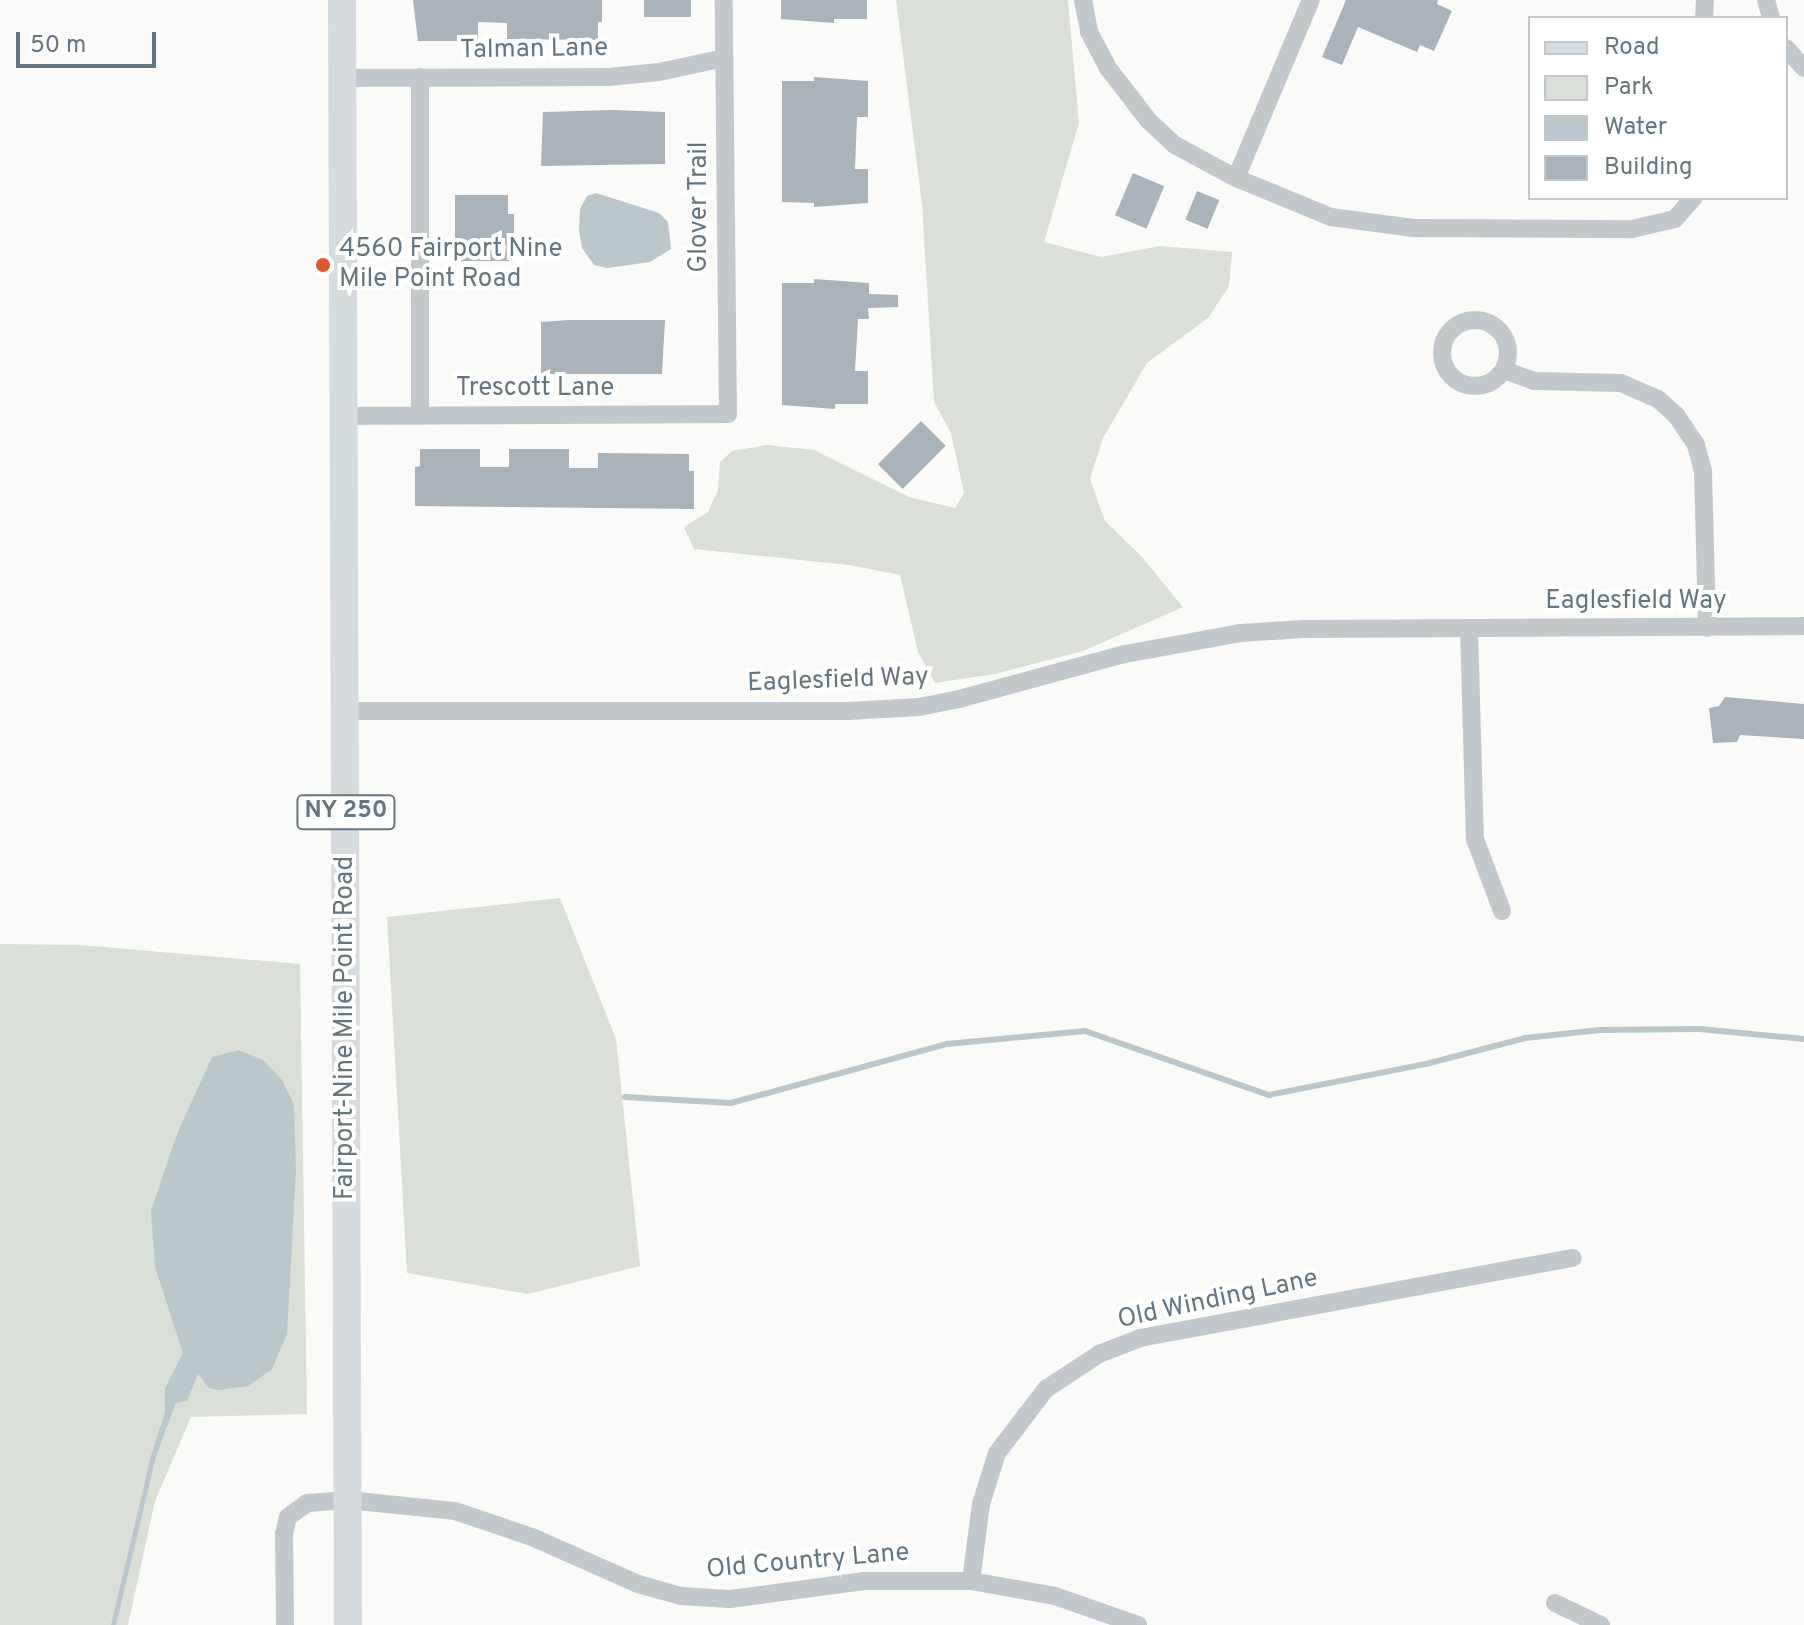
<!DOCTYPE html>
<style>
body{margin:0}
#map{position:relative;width:1804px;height:1625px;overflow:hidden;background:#fafaf8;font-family:Overpass,sans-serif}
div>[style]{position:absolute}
.green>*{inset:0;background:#dadfd7}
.water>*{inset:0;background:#bbc7cb}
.stream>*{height:6px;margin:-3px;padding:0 3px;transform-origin:3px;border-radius:3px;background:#bbc7cb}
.building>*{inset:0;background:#aab3b9;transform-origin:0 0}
.street>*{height:18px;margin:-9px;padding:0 9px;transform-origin:9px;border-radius:9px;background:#c3c8cc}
.street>.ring{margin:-9px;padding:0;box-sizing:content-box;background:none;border:18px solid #c3c8cc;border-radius:50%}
.primary>*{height:28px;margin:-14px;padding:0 14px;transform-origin:14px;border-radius:14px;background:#d6dbdf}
.dots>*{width:22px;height:22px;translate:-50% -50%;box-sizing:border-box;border:4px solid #fff;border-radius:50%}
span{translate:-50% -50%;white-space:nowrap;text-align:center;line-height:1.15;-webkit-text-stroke:8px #fff;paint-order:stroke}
.shield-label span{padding:2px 6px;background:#fff;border:2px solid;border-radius:6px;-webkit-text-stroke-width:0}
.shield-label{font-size:24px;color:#657683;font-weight:700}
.street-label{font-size:26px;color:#657683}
.poi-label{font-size:26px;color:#657683}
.left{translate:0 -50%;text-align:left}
.legend{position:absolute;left:1528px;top:16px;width:260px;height:184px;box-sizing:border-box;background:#fff;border:2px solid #c1c8cd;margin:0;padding:10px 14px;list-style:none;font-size:24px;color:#657683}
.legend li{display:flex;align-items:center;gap:16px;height:40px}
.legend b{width:40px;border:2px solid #c1c8cd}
.scale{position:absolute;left:16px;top:32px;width:140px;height:36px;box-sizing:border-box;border:4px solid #657683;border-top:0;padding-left:10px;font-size:24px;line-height:28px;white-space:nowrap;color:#657683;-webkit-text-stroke:6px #fff;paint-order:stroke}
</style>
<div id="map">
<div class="green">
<i style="clip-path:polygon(896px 0,1068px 0,1079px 123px,1044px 242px,1101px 257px,1160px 246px,1232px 252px,1229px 286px,1208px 318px,1147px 363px,1103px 438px,1090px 479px,1105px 521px,1141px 556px,1183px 607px,1083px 651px,995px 674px,935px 683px,918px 652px,900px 575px,849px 565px,694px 549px,684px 527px,708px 512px,718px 490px,720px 462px,732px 451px,767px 445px,814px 450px,909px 497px,955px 508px,964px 493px,951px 433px,934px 402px,922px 204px)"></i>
<i style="clip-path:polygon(560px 898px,616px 1039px,640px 1266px,528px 1294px,407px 1273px,387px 917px)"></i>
<i style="clip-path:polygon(0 944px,81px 945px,300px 964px,307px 1414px,191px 1417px,155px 1501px,128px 1625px,0 1625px)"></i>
</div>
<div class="water">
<i style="clip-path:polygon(596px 193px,659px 213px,668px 222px,671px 249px,650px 262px,607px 268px,594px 265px,582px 248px,579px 231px,580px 209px,587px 196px)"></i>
<i style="clip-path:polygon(238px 1050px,263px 1060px,282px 1080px,294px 1105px,296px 1170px,287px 1334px,272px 1369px,248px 1386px,218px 1390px,209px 1388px,198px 1374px,187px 1401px,176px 1403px,156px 1456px,116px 1625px,111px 1625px,151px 1456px,165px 1412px,165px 1388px,183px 1353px,155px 1267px,151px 1211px,177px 1134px,212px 1057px)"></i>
</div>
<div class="stream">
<i style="left:625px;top:1097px;width:106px;rotate:3.2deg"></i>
<i style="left:731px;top:1103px;width:224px;rotate:-15.3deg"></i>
<i style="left:947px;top:1044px;width:139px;rotate:-5.4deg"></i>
<i style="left:1085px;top:1031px;width:195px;rotate:19.2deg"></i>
<i style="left:1269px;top:1095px;width:160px;rotate:-11.2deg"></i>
<i style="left:1426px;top:1064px;width:102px;rotate:-14.7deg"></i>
<i style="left:1525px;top:1038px;width:75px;rotate:-6.1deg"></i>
<i style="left:1600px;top:1030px;width:100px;rotate:-0.6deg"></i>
<i style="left:1700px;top:1029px;width:104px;rotate:5.5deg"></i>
</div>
<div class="building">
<i style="clip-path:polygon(413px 0,602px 0,602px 22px,598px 22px,598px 40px,507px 39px,507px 23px,478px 22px,478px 41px,418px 41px)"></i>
<i style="left:644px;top:0;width:47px;height:17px"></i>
<i style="clip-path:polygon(781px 0,867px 0,867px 19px,834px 19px,834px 23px,781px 19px)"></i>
<i style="clip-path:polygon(1346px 0,1438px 0,1437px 4px,1452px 11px,1434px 51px,1420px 45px,1417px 52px,1358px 27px,1342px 65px,1322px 57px)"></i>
<i style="clip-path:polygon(814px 77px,868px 81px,868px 117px,857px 117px,855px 169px,868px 169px,868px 203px,814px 207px,814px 203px,782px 202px,782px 81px,814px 81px)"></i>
<i style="clip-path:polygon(612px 110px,665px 112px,665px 164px,541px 166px,543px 112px)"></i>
<i style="left:1133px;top:173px;width:34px;height:46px;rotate:23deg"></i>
<i style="left:1197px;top:191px;width:24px;height:31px;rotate:22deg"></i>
<i style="clip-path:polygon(455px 195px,508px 195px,508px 214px,514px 214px,514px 242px,509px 242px,509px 261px,455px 261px)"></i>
<i style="clip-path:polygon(814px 279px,869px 283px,869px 294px,898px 295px,898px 307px,868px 308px,869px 319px,858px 319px,855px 371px,868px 371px,868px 404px,835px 404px,835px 409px,782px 405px,782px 283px,814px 283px)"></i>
<i style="clip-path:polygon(569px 320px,665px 320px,662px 374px,541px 374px,541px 322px)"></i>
<i style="left:921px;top:421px;width:35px;height:61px;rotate:45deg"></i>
<i style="clip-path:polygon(420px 449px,480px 449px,480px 467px,509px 467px,509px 449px,569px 449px,569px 468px,598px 468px,598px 453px,689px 454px,689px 471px,694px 471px,694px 509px,415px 506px,415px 467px,420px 466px)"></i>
<i style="clip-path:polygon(1725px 697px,1804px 704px,1804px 739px,1740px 735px,1737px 742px,1713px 743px,1709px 708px,1719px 706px)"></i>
</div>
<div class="street">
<i style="left:1083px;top:0;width:33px;rotate:79deg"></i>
<i style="left:1089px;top:32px;width:41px;rotate:62.2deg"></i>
<i style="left:1108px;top:68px;width:66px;rotate:52.4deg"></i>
<i style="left:1148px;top:120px;width:37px;rotate:43deg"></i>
<i style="left:1175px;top:145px;width:69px;rotate:28.4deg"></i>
<i style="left:1236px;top:178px;width:103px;rotate:22.3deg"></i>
<i style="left:1331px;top:217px;width:83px;rotate:7.6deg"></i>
<i style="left:1413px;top:228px;width:219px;rotate:0.3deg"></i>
<i style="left:1632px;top:229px;width:44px;rotate:-13.1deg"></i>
<i style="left:1675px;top:219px;width:28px;rotate:-49deg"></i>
<i style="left:1766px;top:0;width:19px;rotate:74deg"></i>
<i style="left:1704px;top:18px;width:18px;rotate:-87deg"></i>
<i style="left:1786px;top:48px;width:27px;rotate:48deg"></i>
<i style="left:420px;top:77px;width:338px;rotate:90deg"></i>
<i style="left:343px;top:78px;width:266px;rotate:-0.2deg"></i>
<i style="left:609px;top:77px;width:50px;rotate:-5.7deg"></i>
<i style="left:659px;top:72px;width:67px;rotate:-12deg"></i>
<i style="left:1236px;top:178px;width:193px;rotate:-67.2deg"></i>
<i class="ring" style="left:1442px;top:320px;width:48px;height:48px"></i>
<i style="left:1504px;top:370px;width:32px;rotate:20deg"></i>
<i style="left:1534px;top:381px;width:87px;rotate:1.3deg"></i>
<i style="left:1621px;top:383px;width:40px;rotate:23.4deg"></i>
<i style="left:1658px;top:399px;width:24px;rotate:42deg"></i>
<i style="left:1676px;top:415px;width:36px;rotate:56deg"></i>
<i style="left:1696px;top:445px;width:27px;rotate:75deg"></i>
<i style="left:1703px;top:471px;width:157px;rotate:88.5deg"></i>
<i style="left:343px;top:416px;width:385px;rotate:-0.3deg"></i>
<i style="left:728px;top:414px;width:414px;rotate:-90.6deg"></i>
<i style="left:1469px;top:628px;width:211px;rotate:88.4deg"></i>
<i style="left:1475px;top:839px;width:77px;rotate:69.4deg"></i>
<i style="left:345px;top:711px;width:503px"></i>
<i style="left:848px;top:711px;width:71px;rotate:-3.2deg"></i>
<i style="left:919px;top:707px;width:41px;rotate:-11.3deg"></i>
<i style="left:959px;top:699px;width:172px;rotate:-15.2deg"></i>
<i style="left:1125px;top:654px;width:117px;rotate:-10.3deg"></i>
<i style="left:1240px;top:633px;width:63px;rotate:-3.6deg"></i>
<i style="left:1303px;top:629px;width:501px;rotate:-0.34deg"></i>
<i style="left:971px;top:1581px;width:78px;rotate:-82.6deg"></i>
<i style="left:981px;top:1504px;width:53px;rotate:-72.6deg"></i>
<i style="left:997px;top:1453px;width:81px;rotate:-52.6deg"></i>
<i style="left:1046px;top:1389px;width:64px;rotate:-33.4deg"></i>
<i style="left:1099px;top:1354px;width:44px;rotate:-21.3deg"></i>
<i style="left:1140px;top:1338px;width:440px;rotate:-10.5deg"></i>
<i style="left:1555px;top:1603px;width:51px;rotate:25.6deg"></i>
<i style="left:285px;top:1625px;width:91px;rotate:-90.6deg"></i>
<i style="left:284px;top:1534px;width:17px;rotate:-77deg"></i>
<i style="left:288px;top:1517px;width:24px;rotate:-36deg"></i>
<i style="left:307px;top:1503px;width:41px;rotate:-4.2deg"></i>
<i style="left:348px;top:1500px;width:108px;rotate:5.9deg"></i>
<i style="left:455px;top:1511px;width:81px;rotate:18.7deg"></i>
<i style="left:532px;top:1537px;width:116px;rotate:23.9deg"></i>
<i style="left:638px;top:1584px;width:45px;rotate:15.6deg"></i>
<i style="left:681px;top:1596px;width:49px;rotate:3.5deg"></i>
<i style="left:730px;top:1599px;width:136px;rotate:-7.6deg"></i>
<i style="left:865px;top:1581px;width:106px"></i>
<i style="left:971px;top:1581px;width:85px;rotate:10.1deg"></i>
<i style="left:1055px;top:1596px;width:88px;rotate:19.3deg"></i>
</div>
<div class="primary">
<i style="left:342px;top:0;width:1625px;rotate:89.79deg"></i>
</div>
<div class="dots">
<i style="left:323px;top:265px;background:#e4572e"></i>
</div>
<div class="shield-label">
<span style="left:346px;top:812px">NY 250</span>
</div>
<div class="street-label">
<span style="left:534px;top:50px;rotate:-1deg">Talman Lane</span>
<span style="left:700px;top:207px;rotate:-90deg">Glover Trail</span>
<span style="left:535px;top:389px">Trescott Lane</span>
<span style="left:1636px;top:602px">Eaglesfield Way</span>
<span style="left:838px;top:681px;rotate:-2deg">Eaglesfield Way</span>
<span style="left:346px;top:1028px;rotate:-90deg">Fairport-Nine Mile Point Road</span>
<span style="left:1218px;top:1300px;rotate:-12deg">Old Winding Lane</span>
<span style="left:808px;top:1562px;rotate:-5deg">Old Country Lane</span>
</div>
<div class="poi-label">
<span class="left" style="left:339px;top:265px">4560 Fairport Nine<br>Mile Point Road</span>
</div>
<ul class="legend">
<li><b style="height:10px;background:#d6dbdf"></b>Road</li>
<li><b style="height:22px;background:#dadfd7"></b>Park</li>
<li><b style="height:22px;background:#bbc7cb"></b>Water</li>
<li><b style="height:22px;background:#aab3b9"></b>Building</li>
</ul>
<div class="scale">50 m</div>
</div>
